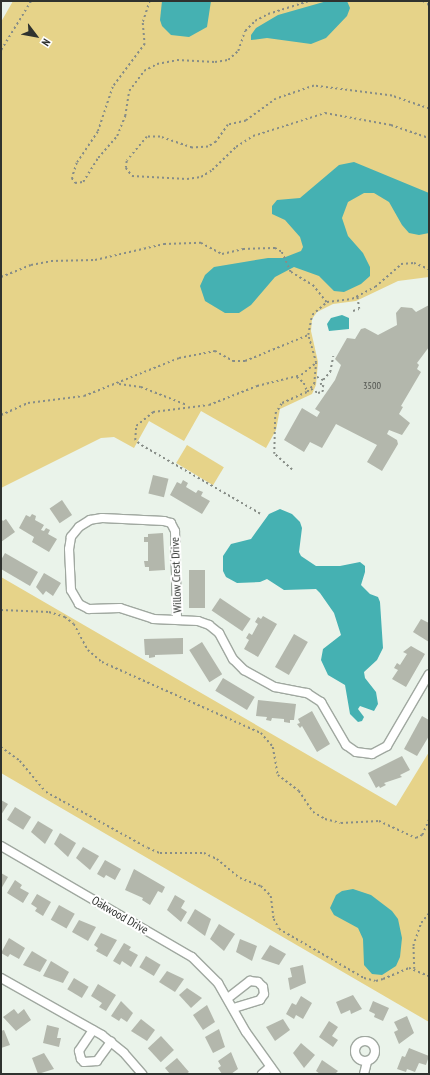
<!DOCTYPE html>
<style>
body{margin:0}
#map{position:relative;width:430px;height:1075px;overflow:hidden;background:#eaf3ea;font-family:"PT Sans Narrow",sans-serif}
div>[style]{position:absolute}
.green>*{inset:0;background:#e6d389;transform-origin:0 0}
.water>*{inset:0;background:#45b1b2}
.building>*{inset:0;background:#b3b7ac;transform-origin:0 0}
.path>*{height:1.5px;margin-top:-0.75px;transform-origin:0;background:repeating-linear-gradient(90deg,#878d87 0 2px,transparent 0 5px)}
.roads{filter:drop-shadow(1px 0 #a0a8a0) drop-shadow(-1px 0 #a0a8a0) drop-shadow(0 1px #a0a8a0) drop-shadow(0 -1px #a0a8a0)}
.minor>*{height:8px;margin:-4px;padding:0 4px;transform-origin:4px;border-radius:4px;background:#fff}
.minor>.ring{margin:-4px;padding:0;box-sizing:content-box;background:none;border:8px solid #fff;border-radius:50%}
span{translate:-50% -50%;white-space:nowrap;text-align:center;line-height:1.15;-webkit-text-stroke:4px #fff;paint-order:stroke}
.number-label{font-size:10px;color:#50534e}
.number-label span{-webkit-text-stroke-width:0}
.street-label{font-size:12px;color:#2f322f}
.frame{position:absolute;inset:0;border:2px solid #2f322f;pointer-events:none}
.north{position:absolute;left:16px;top:16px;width:40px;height:40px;-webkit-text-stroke:3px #fff;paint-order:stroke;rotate:122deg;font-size:11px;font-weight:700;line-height:16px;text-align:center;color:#2f322f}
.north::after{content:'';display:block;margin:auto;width:14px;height:18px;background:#2f322f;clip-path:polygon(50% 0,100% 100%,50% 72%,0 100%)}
</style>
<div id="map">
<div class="green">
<i style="clip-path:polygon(13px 1px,429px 1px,429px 277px,398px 281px,356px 301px,333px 304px,317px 312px,312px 319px,311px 331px,318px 362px,316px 385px,312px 394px,280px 409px,276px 430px,266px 448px,201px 411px,184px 441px,149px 421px,134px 448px,114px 437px,101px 438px,1px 488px,1px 22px)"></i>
<i style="left:187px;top:445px;width:43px;height:21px;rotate:31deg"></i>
<i style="clip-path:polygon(1px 577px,396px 806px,429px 752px,429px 1022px,1px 773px)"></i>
</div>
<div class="water">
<i style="clip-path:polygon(162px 1px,211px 1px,207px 27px,189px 37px,171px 35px,162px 26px,160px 20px)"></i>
<i style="clip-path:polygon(327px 1px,347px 1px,350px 8px,347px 16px,326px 38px,311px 44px,267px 38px,251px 40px,251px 35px,256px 28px,278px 15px)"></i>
<i style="clip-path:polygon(354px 162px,429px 193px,429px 233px,419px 235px,409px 233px,402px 225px,389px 202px,374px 193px,364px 193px,348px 202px,342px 218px,348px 236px,363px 253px,370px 267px,370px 276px,361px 284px,344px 292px,334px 291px,319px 276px,294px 267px,275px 277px,251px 305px,239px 313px,225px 313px,205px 301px,200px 286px,205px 275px,214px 267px,268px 258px,283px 258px,301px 251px,303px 247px,300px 237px,285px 220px,272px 214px,272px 206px,277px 200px,300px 198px,339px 165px)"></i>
<i style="clip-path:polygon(342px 315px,349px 318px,349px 329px,329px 331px,327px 324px,331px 318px)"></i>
<i style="clip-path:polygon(280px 509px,292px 514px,300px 522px,302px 528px,299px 552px,301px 556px,316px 566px,340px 566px,360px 562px,365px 566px,365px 572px,361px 585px,370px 594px,378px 597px,380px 602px,383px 648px,377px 660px,364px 672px,365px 678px,376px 692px,378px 704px,374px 711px,360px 706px,358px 709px,364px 717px,362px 721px,358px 722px,350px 714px,345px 685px,328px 675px,321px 660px,323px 649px,341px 635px,334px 613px,320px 593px,316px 589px,284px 590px,267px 579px,260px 582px,237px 583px,226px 577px,223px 571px,223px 556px,231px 544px,251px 539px,269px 514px)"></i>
<i style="clip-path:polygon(353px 889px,371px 895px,392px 911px,398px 919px,402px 938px,400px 957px,396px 966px,382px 975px,372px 974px,364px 965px,363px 939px,358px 928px,334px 915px,330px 908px,336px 895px,342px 891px)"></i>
</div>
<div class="building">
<i style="clip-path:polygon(429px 305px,429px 347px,417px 363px,419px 365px,417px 369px,421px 372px,401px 406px,403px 407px,399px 414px,410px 423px,402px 435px,389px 430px,387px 434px,397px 440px,398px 444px,382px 471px,367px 462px,377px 445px,336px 424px,322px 448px,310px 442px,304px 452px,284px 440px,302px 408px,317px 417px,320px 412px,315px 409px,335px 380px,341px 365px,335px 359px,347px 338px,355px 339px,361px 329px,365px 328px,378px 335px,397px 325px,396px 313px,401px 307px,412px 308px,416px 312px)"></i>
<i style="left:153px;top:475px;width:16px;height:19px;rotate:14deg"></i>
<i style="clip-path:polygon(183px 480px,188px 483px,186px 487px,196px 493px,198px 490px,203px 492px,201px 496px,210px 501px,202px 514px,170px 495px,177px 482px,181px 484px)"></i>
<i style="left:62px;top:500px;width:18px;height:15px;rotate:56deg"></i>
<i style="clip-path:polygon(32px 514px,36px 516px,35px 520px,44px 525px,41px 530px,44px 531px,46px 528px,50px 530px,48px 534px,57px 539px,49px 552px,32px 542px,34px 537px,19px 528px,26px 515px,30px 517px)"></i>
<i style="clip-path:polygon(1px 519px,3px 521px,6px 519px,15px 532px,1px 542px)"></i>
<i style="clip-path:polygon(163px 533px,165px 570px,149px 571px,149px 567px,145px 567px,144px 561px,148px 561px,148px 542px,144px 542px,144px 537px,148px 537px,148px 534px)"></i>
<i style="clip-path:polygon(5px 553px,38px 572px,30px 586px,1px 569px,1px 560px)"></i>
<i style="left:189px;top:570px;width:16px;height:38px"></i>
<i style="clip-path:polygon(44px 573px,61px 583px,53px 596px,46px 591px,43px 595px,36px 587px)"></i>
<i style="left:220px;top:598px;width:37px;height:15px;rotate:34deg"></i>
<i style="clip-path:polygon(263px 616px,277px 624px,258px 657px,244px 649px,249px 640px,246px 638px,249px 633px,252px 635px,258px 624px,255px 622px,258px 617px,261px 619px)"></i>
<i style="clip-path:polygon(421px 619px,429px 623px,429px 642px,413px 632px)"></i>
<i style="left:294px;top:634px;width:16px;height:38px;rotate:30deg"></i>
<i style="clip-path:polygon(183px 638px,183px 654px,155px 655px,155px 657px,149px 658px,149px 655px,145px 655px,144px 639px)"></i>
<i style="left:202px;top:642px;width:38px;height:15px;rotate:58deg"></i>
<i style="clip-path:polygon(411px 646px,425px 654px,406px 687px,392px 679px,398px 670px,394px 668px,397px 663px,400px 665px,407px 654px,403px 652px)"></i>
<i style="left:223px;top:678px;width:37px;height:15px;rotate:31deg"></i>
<i style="clip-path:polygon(258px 700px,296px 704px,294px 720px,290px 720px,290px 723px,284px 722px,284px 719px,272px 718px,271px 721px,266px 720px,267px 717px,256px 716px)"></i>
<i style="clip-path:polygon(312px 711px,330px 744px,317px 752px,302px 726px,300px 728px,297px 724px,300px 723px,298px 719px)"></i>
<i style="clip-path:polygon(422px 716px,429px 720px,429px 736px,417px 756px,404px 749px)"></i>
<i style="clip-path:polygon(402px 756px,410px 770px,400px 775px,402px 777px,384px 783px,386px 785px,380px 788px,379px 786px,376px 788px,368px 773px)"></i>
<i style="clip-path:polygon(1px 800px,8px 804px,1px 815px)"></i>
<i style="left:15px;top:807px;width:19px;height:15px;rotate:32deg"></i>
<i style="clip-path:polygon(38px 821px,53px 830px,45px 844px,31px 832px)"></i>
<i style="clip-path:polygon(60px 833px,76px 843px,68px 857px,54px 844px)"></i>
<i style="clip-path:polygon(83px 847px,99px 856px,90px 870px,76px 858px)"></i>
<i style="clip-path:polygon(105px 860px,121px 869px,115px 880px,106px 875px,104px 878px,97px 874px)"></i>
<i style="clip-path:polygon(134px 869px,165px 887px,162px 893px,158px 891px,150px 905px,142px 900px,143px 898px,125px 890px)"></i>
<i style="clip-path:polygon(1px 873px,8px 877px,1px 889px)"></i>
<i style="clip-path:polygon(15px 880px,22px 885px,20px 888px,29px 893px,23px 903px,7px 893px)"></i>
<i style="clip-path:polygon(37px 894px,51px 902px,43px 916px,35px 911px,37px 908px,31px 904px)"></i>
<i style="clip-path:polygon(175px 895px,185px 901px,181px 908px,187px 912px,181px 922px,167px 910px)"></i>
<i style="left:59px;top:905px;width:18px;height:17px;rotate:29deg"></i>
<i style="clip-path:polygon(195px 909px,211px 919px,205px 936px,187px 923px)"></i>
<i style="clip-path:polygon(79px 920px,96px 927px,88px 941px,72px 932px)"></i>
<i style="clip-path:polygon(219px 924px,235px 934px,224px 951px,210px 939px)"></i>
<i style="clip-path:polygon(101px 933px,117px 940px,107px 957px,96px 951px,98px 948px,94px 945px)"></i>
<i style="clip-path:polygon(9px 938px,25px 948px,19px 959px,10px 954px,8px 957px,1px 953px)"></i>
<i style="clip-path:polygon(240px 939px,257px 946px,252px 961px,236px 952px)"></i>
<i style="clip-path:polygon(124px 943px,131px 947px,129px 950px,138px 955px,131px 967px,122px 961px,120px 965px,113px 961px)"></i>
<i style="clip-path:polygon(270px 945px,286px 954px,279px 965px,261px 959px)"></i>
<i style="clip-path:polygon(32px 951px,47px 960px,40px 972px,23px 965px)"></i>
<i style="left:146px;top:956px;width:17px;height:13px;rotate:31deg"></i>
<i style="clip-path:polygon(51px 961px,69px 972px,63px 983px,43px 976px)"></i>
<i style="clip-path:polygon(303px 965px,306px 983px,290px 990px,288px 978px,292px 977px,290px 968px)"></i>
<i style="clip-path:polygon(167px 971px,184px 979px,175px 992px,159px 982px)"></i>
<i style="left:74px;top:978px;width:17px;height:13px;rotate:31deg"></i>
<i style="clip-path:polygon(98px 984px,116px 995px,106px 1011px,99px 1007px,102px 1003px,91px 996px)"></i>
<i style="clip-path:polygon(187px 988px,202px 998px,191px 1008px,179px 995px)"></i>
<i style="clip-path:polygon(353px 995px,362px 1009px,351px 1014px,350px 1010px,341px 1014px,336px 1002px)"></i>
<i style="clip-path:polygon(301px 996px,312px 1003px,303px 1019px,296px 1015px,294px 1019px,286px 1014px,292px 1003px,296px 1005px)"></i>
<i style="clip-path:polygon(121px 1001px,133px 1013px,127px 1022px,121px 1018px,119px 1021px,111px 1016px)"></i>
<i style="clip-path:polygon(373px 1001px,389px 1008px,383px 1021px,374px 1017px,375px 1014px,369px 1011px)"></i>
<i style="clip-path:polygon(207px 1005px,215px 1022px,203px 1030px,193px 1015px)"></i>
<i style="clip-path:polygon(14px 1009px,18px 1014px,24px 1009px,31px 1020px,16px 1031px,3px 1017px)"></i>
<i style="clip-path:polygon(407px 1016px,414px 1033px,399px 1044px,394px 1032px,398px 1030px,394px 1022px)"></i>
<i style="clip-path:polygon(141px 1019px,155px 1030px,147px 1041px,131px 1031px)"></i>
<i style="clip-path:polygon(283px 1019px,290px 1030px,275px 1041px,266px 1027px)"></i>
<i style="clip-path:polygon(329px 1021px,338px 1027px,332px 1036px,338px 1040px,333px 1047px,319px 1037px)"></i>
<i style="clip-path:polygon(47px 1025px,59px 1028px,57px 1038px,61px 1038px,59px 1047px,43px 1043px)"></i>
<i style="clip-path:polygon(219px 1029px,225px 1047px,213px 1053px,205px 1037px)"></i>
<i style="clip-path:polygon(4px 1030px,10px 1045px,1px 1048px,1px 1031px)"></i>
<i style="left:161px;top:1036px;width:19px;height:18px;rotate:47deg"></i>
<i style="clip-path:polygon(301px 1043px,315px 1055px,304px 1068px,293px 1053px)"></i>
<i style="clip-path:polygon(409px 1048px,429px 1056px,426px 1065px,419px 1063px,415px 1072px,407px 1069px,406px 1072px,397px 1069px,402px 1056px,405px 1057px)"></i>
<i style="clip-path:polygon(231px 1052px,238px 1069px,231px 1074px,222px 1074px,218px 1068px,221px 1066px,218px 1061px)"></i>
<i style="clip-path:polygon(44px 1053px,54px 1069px,38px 1074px,32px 1058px)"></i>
<i style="clip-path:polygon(177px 1058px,189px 1072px,186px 1074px,170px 1074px,165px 1068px)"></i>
<i style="clip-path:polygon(322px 1060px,338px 1071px,335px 1074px,320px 1074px,316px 1071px)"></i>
</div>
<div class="path">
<i style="left:150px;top:1px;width:23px;rotate:108deg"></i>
<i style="left:143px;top:23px;width:21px;rotate:85deg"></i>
<i style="left:145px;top:44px;width:54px;rotate:126.7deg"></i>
<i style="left:113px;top:87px;width:47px;rotate:108.4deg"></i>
<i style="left:98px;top:132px;width:37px;rotate:124deg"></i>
<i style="left:77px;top:163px;width:16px;rotate:108deg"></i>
<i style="left:72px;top:178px;width:6px;rotate:59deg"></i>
<i style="left:75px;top:183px;width:8px;rotate:-7deg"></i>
<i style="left:83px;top:182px;width:28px;rotate:-58deg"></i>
<i style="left:98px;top:158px;width:29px;rotate:-49deg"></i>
<i style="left:117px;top:136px;width:22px;rotate:-68deg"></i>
<i style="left:125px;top:116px;width:25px;rotate:-81deg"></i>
<i style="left:129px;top:91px;width:25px;rotate:-53deg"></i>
<i style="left:144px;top:71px;width:15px;rotate:-28deg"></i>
<i style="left:157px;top:64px;width:20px;rotate:-11deg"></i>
<i style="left:177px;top:60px;width:38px;rotate:3deg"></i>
<i style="left:215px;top:62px;width:13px;rotate:-9deg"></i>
<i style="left:228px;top:60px;width:13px;rotate:-42deg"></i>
<i style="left:238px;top:51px;width:21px;rotate:-71deg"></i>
<i style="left:245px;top:31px;width:14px;rotate:-45deg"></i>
<i style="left:255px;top:21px;width:15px;rotate:-28deg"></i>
<i style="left:268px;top:14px;width:43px;rotate:-17.6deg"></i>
<i style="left:423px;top:1px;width:7px;rotate:34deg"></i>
<i style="left:1px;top:50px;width:57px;rotate:-58.5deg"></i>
<i style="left:429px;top:109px;width:39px;rotate:-161deg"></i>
<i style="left:392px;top:96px;width:79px;rotate:-172.7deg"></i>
<i style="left:314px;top:86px;width:40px;rotate:161.1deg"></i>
<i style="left:276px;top:99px;width:37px;rotate:144deg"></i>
<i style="left:246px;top:121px;width:18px;rotate:167deg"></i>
<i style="left:228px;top:125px;width:21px;rotate:125deg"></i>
<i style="left:216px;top:142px;width:9px;rotate:148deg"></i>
<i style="left:208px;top:147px;width:16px;rotate:176deg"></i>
<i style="left:192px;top:148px;width:34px;rotate:-161deg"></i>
<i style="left:160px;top:137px;width:13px;rotate:180deg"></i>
<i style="left:147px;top:137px;width:31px;rotate:130deg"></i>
<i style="left:127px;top:161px;width:7px;rotate:98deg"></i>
<i style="left:126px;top:168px;width:10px;rotate:53deg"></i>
<i style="left:132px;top:176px;width:55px;rotate:3.1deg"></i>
<i style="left:187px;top:179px;width:14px;rotate:-8deg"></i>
<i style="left:201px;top:177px;width:13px;rotate:-32deg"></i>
<i style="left:212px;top:170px;width:33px;rotate:-44deg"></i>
<i style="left:236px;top:147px;width:20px;rotate:-33deg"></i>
<i style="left:253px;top:136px;width:76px;rotate:-17.7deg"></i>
<i style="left:325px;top:113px;width:67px;rotate:10.3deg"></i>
<i style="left:391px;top:125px;width:40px;rotate:18.9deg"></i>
<i style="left:1px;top:277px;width:32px;rotate:-22deg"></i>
<i style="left:31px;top:265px;width:20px;rotate:-11deg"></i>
<i style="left:51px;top:261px;width:44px;rotate:-1.3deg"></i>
<i style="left:95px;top:260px;width:71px;rotate:-13.1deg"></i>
<i style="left:164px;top:244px;width:37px;rotate:-2deg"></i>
<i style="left:201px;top:243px;width:24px;rotate:28deg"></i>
<i style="left:222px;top:254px;width:22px;rotate:-13deg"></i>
<i style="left:243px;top:249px;width:32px;rotate:-2deg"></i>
<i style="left:275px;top:248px;width:8px;rotate:30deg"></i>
<i style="left:282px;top:252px;width:22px;rotate:66deg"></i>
<i style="left:291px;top:272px;width:26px;rotate:31deg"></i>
<i style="left:313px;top:285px;width:22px;rotate:51deg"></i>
<i style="left:353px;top:311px;width:6px;rotate:-18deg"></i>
<i style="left:359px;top:309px;width:12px;rotate:-99deg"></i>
<i style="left:297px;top:377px;width:9px;rotate:41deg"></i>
<i style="left:304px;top:383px;width:9px;rotate:69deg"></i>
<i style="left:317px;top:377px;width:7px;rotate:27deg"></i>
<i style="left:323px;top:380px;width:11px;rotate:-49deg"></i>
<i style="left:330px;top:372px;width:16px;rotate:-79deg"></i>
<i style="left:119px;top:384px;width:22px;rotate:8deg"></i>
<i style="left:141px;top:387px;width:49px;rotate:21.4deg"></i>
<i style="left:311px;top:389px;width:8px;rotate:30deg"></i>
<i style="left:318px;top:393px;width:4px;rotate:-14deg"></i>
<i style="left:322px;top:392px;width:5px;rotate:-68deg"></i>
<i style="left:324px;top:387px;width:4px;rotate:-153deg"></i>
<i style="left:320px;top:385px;width:5px;rotate:-53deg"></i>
<i style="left:1px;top:415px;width:30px;rotate:-24deg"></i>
<i style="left:28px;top:403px;width:56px;rotate:-7.1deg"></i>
<i style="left:84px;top:396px;width:102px;rotate:-21.8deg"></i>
<i style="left:179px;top:358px;width:37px;rotate:-11deg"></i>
<i style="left:215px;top:351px;width:21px;rotate:29deg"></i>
<i style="left:233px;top:361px;width:12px"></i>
<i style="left:245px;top:361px;width:68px;rotate:-22.4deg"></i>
<i style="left:292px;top:470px;width:24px;rotate:-138deg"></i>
<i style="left:274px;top:454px;width:40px;rotate:-88.6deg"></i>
<i style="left:275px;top:414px;width:13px;rotate:-58deg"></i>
<i style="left:282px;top:403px;width:27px;rotate:-24deg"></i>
<i style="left:307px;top:392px;width:11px;rotate:-49deg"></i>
<i style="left:314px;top:384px;width:21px;rotate:-85deg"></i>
<i style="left:316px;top:363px;width:29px;rotate:-106deg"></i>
<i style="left:308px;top:335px;width:20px;rotate:-79deg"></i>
<i style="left:312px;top:315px;width:20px;rotate:-41deg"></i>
<i style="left:327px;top:302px;width:25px;rotate:-7deg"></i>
<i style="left:352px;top:299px;width:26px;rotate:-28deg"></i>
<i style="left:375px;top:287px;width:35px;rotate:-41deg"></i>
<i style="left:401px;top:264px;width:13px;rotate:-4deg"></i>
<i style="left:414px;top:263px;width:16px;rotate:22deg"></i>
<i style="left:260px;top:514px;width:140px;rotate:-150deg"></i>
<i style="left:139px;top:444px;width:6px;rotate:-135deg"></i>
<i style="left:135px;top:440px;width:14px;rotate:-86deg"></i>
<i style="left:136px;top:426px;width:22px;rotate:-39deg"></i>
<i style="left:153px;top:412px;width:56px;rotate:-7.1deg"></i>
<i style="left:209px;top:405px;width:52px;rotate:-21.6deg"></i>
<i style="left:257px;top:386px;width:45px;rotate:-14deg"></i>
<i style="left:301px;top:375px;width:19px;rotate:-39deg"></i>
<i style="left:1px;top:610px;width:48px;rotate:2.4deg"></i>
<i style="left:49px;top:612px;width:17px;rotate:17deg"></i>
<i style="left:65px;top:617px;width:11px;rotate:38deg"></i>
<i style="left:74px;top:624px;width:30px;rotate:62deg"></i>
<i style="left:88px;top:650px;width:18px;rotate:41deg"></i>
<i style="left:102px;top:662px;width:174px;rotate:24.1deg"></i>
<i style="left:261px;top:733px;width:18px;rotate:49deg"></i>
<i style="left:273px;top:747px;width:28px;rotate:80deg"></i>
<i style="left:278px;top:775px;width:26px;rotate:37deg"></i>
<i style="left:299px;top:791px;width:25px;rotate:56deg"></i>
<i style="left:313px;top:812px;width:14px;rotate:30deg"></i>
<i style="left:325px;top:819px;width:16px;rotate:14deg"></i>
<i style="left:341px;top:823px;width:38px;rotate:-3deg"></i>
<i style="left:379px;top:821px;width:41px;rotate:24.7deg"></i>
<i style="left:416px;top:838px;width:7px;rotate:-27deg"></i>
<i style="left:422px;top:835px;width:17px;rotate:-66deg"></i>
<i style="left:1px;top:747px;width:24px;rotate:36deg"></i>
<i style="left:20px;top:761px;width:40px;rotate:50deg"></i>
<i style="left:46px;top:792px;width:116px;rotate:28.8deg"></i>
<i style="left:148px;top:848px;width:13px;rotate:23deg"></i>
<i style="left:160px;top:853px;width:44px"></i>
<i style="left:204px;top:853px;width:14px;rotate:25deg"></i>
<i style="left:217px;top:859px;width:30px;rotate:40deg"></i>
<i style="left:240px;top:878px;width:22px;rotate:21deg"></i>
<i style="left:261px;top:886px;width:14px;rotate:45deg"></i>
<i style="left:271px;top:896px;width:23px;rotate:83deg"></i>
<i style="left:274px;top:919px;width:11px;rotate:63deg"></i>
<i style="left:279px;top:929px;width:98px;rotate:30deg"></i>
<i style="left:364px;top:978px;width:12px;rotate:14deg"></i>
<i style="left:376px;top:981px;width:7px;rotate:-16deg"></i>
<i style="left:383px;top:979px;width:28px;rotate:-23deg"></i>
<i style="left:409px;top:968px;width:22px;rotate:22deg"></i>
<i style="left:414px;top:969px;width:23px;rotate:-92deg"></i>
<i style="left:413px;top:946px;width:24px;rotate:-71deg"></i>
<i style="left:421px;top:923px;width:13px;rotate:-51deg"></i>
</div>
<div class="roads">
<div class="minor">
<i style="left:177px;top:619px;width:88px;rotate:-91.3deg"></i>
<i style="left:175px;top:531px;width:9px;rotate:-117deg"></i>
<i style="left:171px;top:523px;width:7px;rotate:-164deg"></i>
<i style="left:164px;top:521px;width:62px;rotate:-177.2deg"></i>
<i style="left:102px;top:518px;width:12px;rotate:171deg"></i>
<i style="left:90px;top:520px;width:13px;rotate:148deg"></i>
<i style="left:79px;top:527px;width:13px;rotate:129deg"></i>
<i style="left:71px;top:537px;width:12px;rotate:99deg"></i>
<i style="left:69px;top:549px;width:41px;rotate:87.2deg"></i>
<i style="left:71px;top:590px;width:16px;rotate:60deg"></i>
<i style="left:79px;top:604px;width:11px;rotate:27deg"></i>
<i style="left:89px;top:609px;width:31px;rotate:-2deg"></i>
<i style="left:120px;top:608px;width:35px;rotate:18deg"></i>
<i style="left:153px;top:619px;width:45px;rotate:2.5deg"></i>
<i style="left:198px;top:621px;width:12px;rotate:20deg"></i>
<i style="left:209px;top:625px;width:13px;rotate:39deg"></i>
<i style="left:219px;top:633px;width:30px;rotate:62deg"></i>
<i style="left:233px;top:659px;width:16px;rotate:45deg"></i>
<i style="left:244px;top:670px;width:35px;rotate:29deg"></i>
<i style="left:275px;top:687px;width:33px;rotate:11deg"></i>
<i style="left:307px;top:693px;width:17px;rotate:33deg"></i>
<i style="left:321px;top:702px;width:50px;rotate:59.8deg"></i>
<i style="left:346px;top:745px;width:12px;rotate:35deg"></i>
<i style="left:356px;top:752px;width:16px;rotate:7deg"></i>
<i style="left:372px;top:754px;width:17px;rotate:-28deg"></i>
<i style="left:387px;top:746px;width:83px;rotate:-59.7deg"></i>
<i style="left:1px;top:846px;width:221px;rotate:30.2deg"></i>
<i style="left:192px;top:957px;width:37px;rotate:45deg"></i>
<i style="left:218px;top:983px;width:56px;rotate:60.3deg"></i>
<i style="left:246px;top:1032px;width:52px;rotate:54.5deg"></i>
<i style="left:1px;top:978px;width:116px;rotate:29.4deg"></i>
<i style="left:102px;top:1035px;width:28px;rotate:39deg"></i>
<i style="left:124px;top:1053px;width:28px;rotate:49deg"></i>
<i style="left:228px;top:998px;width:28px;rotate:-38deg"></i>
<i style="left:250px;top:981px;width:8px;rotate:7deg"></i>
<i style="left:258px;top:982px;width:7px;rotate:45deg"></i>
<i style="left:263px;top:987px;width:7px;rotate:82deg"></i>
<i style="left:264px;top:994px;width:7px;rotate:124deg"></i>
<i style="left:260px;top:1000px;width:27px;rotate:163deg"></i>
<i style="left:93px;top:1030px;width:25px;rotate:124deg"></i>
<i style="left:79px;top:1051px;width:8px;rotate:76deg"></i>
<i style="left:81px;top:1059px;width:4px;rotate:45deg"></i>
<i style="left:84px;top:1062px;width:13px;rotate:-4deg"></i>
<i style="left:97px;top:1061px;width:24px;rotate:-54deg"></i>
<i class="ring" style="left:355px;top:1041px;width:12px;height:12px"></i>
<i style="left:262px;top:1074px;width:11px;rotate:-41deg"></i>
<i style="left:364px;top:1074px;width:12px;rotate:-76deg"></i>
</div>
</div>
<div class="number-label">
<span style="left:372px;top:386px">3500</span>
</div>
<div class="street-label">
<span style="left:176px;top:575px;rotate:-92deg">Willow Crest Drive</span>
<span style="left:120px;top:915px;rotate:30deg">Oakwood Drive</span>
</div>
<div class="frame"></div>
<div class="north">N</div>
</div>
